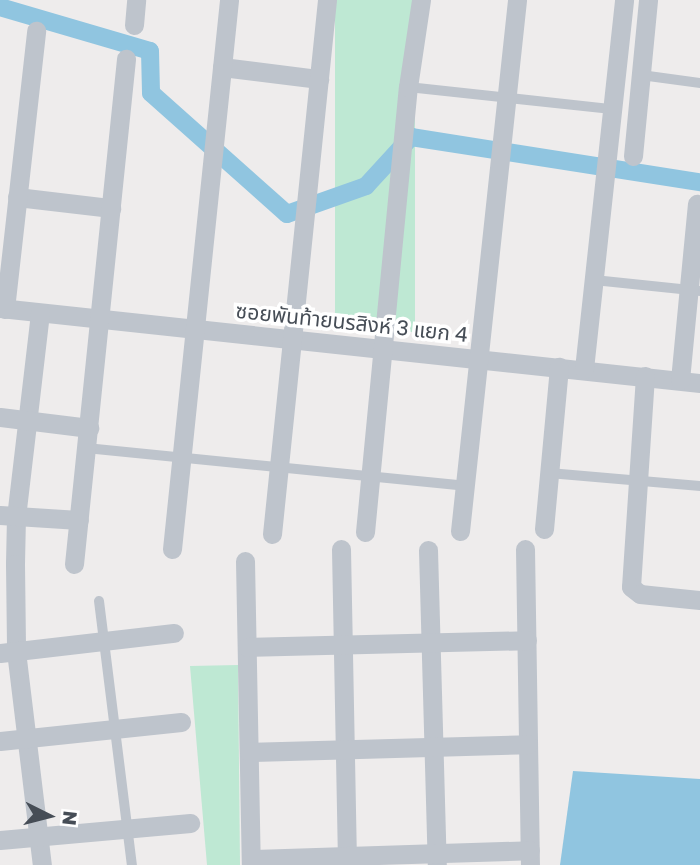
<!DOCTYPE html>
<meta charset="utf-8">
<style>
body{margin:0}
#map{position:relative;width:700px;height:865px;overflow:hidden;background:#eeecec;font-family:"Golos Text","Noto Sans Thai",sans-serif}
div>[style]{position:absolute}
.green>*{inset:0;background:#bee8d3;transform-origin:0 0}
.water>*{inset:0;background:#90c5e0}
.canal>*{height:18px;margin:-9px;padding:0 9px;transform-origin:9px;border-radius:9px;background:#90c5e0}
.service>*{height:10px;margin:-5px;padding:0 5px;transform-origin:5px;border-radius:5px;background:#bec4cc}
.minor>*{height:19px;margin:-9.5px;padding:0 9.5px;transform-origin:9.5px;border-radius:9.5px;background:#bec4cc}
span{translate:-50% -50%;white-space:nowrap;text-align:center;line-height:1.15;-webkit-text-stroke:7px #fff;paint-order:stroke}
.street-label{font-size:21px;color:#464d56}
.north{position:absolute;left:14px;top:781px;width:70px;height:70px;-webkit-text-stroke:5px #fff;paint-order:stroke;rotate:96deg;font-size:19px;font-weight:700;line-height:28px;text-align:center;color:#464d56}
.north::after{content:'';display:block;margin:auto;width:24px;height:32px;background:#464d56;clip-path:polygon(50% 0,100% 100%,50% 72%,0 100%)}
</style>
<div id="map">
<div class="green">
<i style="left:335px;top:0;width:80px;height:332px"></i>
<i style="clip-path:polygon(238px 665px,240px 865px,207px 865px,190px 666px)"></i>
</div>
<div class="water">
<i style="clip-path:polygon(573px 771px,700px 779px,700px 865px,560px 865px)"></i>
</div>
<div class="canal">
<i style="left:0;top:7px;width:156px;rotate:16.3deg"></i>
<i style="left:150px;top:51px;width:42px;rotate:88.6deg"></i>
<i style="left:151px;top:93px;width:182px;rotate:41.7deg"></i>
<i style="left:287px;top:214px;width:84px;rotate:-19.5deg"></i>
<i style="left:366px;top:186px;width:67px;rotate:-47.4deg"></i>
<i style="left:411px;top:137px;width:292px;rotate:8.9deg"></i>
</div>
<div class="service">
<i style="left:641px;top:75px;width:60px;rotate:7.7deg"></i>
<i style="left:408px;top:87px;width:205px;rotate:6.2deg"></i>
<i style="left:594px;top:280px;width:107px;rotate:5.9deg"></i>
<i style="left:86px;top:448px;width:381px;rotate:5.7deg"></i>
<i style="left:549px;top:473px;width:152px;rotate:4.9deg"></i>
<i style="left:99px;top:601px;width:266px;rotate:82.9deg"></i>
</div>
<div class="minor">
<i style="left:134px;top:25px;width:25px;rotate:-85deg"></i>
<i style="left:222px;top:67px;width:98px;rotate:7.1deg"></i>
<i style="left:633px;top:156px;width:157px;rotate:-84.5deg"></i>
<i style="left:17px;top:197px;width:95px;rotate:6.7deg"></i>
<i style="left:0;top:308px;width:704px;rotate:6.12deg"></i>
<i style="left:5px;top:309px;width:280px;rotate:-83.6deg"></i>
<i style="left:40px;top:313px;width:204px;rotate:96.7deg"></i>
<i style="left:16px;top:516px;width:48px;rotate:91.2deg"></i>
<i style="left:15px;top:564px;width:87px;rotate:89.3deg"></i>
<i style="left:16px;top:651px;width:216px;rotate:83.1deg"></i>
<i style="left:584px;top:369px;width:371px;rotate:-83.8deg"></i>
<i style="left:645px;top:376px;width:211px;rotate:93.8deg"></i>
<i style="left:631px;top:587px;width:11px;rotate:38deg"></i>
<i style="left:640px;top:594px;width:60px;rotate:5.7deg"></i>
<i style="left:680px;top:380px;width:177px;rotate:-84.5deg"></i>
<i style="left:0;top:417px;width:90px;rotate:7deg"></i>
<i style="left:0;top:515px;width:79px;rotate:3.6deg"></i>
<i style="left:544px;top:529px;width:163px;rotate:-84.7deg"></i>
<i style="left:460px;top:531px;width:534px;rotate:-83.87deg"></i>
<i style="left:365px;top:532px;width:447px;rotate:-84.5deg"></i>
<i style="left:408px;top:87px;width:88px;rotate:-81.5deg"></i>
<i style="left:272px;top:534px;width:537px;rotate:-84.12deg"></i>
<i style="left:172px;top:549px;width:552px;rotate:-84.07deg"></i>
<i style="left:341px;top:549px;width:316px;rotate:88.9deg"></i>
<i style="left:525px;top:549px;width:316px;rotate:89.1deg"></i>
<i style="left:428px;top:550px;width:315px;rotate:88.4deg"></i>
<i style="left:245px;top:561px;width:304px;rotate:88.9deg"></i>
<i style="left:74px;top:564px;width:508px;rotate:-84.12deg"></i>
<i style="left:247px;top:647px;width:280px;rotate:-1.4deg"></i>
<i style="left:0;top:653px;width:175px;rotate:-6.6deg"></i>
<i style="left:0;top:741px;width:182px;rotate:-6deg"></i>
<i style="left:249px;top:752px;width:279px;rotate:-1.6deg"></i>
<i style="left:0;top:840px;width:191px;rotate:-5.1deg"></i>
<i style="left:251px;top:859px;width:279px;rotate:-1.8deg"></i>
</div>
<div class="street-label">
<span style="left:352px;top:322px;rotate:6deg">ซอยพันท้ายนรสิงห์ 3 แยก 4</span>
</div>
<div class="north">N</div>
</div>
